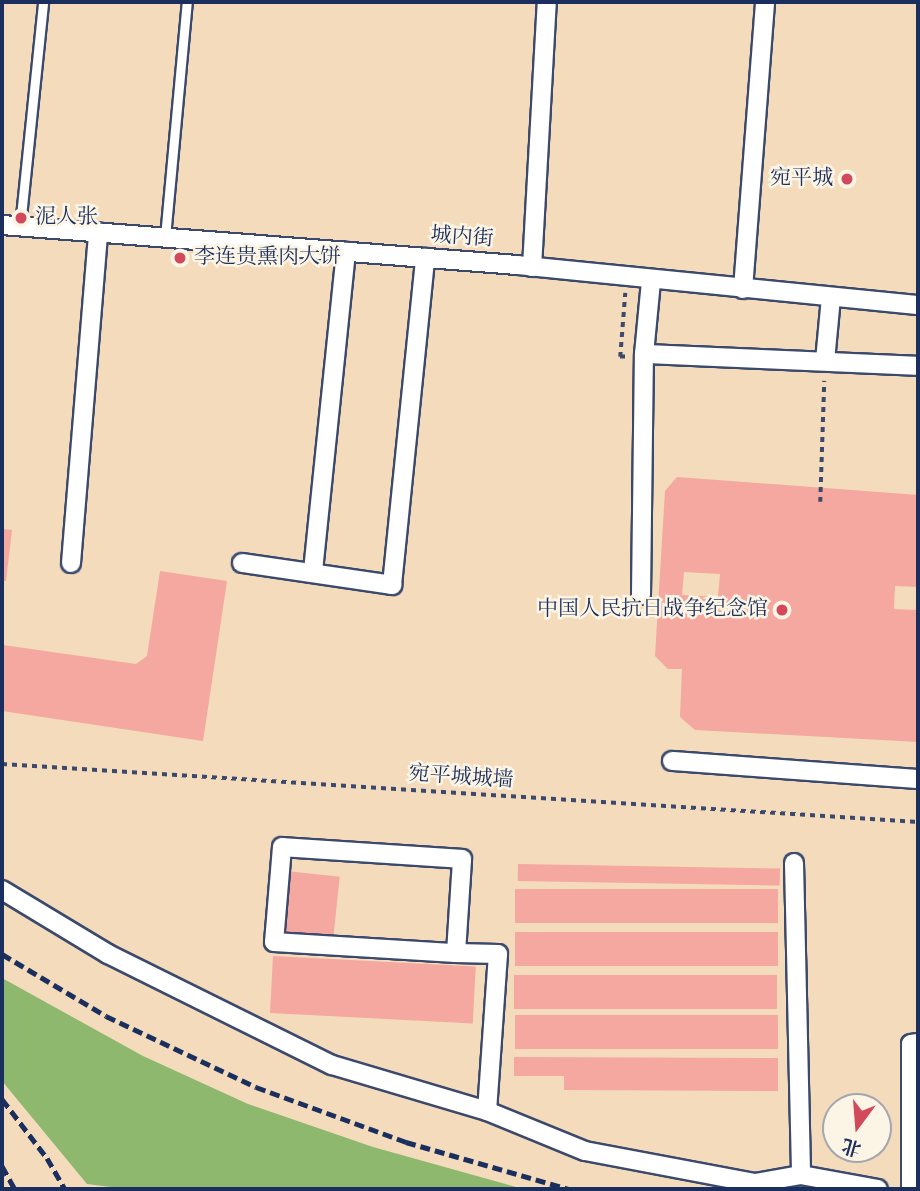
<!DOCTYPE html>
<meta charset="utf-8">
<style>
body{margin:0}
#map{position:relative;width:920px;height:1191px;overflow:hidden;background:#f3dbbc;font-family:Vollkorn,"Noto Serif SC",serif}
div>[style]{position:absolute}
.forest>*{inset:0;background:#8db86e}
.building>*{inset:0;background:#f4a89f;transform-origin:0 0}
.path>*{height:3.5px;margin-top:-1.75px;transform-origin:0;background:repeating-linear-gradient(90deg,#3b496c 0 5px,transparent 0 10px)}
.roads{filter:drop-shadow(2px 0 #3b496c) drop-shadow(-2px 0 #3b496c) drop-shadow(0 2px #3b496c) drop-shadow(0 -2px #3b496c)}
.service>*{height:9px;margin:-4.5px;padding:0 4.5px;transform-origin:4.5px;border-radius:4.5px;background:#fff}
.minor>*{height:18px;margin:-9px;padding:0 9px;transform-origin:9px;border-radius:9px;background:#fff}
.rail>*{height:5px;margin-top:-2.5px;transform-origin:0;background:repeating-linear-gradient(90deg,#1b2f5e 0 10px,transparent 0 15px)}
.dots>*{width:19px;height:19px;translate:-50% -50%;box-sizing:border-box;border:4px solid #fcf5e5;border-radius:50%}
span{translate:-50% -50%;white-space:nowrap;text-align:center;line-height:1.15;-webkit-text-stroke:5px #fcf5e5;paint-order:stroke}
.poi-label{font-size:21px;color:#1b2f5e}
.right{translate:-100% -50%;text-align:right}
.left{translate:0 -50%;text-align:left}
.street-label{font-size:21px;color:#1b2f5e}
.frame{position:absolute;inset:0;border:4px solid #1b2f5e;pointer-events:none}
.north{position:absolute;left:822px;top:1093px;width:70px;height:70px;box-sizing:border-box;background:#fcf5e5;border:2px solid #a2a6af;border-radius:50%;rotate:196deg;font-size:19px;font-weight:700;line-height:28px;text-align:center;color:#1b2f5e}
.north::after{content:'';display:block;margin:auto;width:24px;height:32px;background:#d1495b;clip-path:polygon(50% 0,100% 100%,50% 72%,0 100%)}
</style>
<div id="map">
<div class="forest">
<i style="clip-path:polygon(2px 978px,143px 1056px,248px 1104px,373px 1147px,523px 1189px,126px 1189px,87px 1184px,2px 1081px)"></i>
</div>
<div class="building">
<i style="clip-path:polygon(evenodd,677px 477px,918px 495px,918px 587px,895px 586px,894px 609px,918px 610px,918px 742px,695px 730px,680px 717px,682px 669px,668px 669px,655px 656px,665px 491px,677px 477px,684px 572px,720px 574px,718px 597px,682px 595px,684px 572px)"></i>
<i style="clip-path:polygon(2px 529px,12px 530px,6px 581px,2px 581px)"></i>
<i style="clip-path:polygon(160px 571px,227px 581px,203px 741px,2px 711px,3px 645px,136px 664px,147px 656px)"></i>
<i style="left:518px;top:864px;width:262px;height:17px;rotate:1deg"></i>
<i style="left:286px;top:871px;width:54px;height:63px;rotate:6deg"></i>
<i style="left:515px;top:889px;width:263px;height:34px"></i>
<i style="left:515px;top:932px;width:263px;height:34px"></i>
<i style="left:273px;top:956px;width:203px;height:57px;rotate:3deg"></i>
<i style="left:514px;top:975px;width:263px;height:34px"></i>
<i style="left:515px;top:1015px;width:263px;height:34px"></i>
<i style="clip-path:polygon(514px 1057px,778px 1058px,778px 1091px,564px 1090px,564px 1076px,514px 1076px)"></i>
</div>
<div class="path">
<i style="left:625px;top:357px;width:5px;rotate:180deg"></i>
<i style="left:620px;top:357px;width:64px;rotate:-85.5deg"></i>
<i style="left:820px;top:502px;width:121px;rotate:-88.1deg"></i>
<i style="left:2px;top:764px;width:918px;rotate:3.62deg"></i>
</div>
<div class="roads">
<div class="service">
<i style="left:20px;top:226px;width:225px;rotate:-84.1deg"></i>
<i style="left:165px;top:237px;width:236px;rotate:-84.7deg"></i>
</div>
<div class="minor">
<i style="left:2px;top:225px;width:517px;rotate:4.44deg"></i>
<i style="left:517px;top:265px;width:403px;rotate:5.7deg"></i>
<i style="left:532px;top:267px;width:265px;rotate:-86.8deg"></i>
<i style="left:743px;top:289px;width:288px;rotate:-85.6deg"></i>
<i style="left:644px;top:354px;width:73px;rotate:-84.5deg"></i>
<i style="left:825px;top:361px;width:64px;rotate:-84.6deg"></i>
<i style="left:71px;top:563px;width:332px;rotate:-85.3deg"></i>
<i style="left:242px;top:563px;width:152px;rotate:8.3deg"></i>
<i style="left:392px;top:585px;width:329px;rotate:-84.2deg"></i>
<i style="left:313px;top:571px;width:321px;rotate:-84.1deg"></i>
<i style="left:641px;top:595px;width:241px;rotate:-89.3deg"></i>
<i style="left:644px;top:354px;width:274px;rotate:2.5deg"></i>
<i style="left:672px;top:761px;width:247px;rotate:4.2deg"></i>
<i style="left:794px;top:863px;width:312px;rotate:88.7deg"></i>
<i style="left:801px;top:1175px;width:78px;rotate:10.3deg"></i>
<i style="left:2px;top:890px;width:124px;rotate:31.1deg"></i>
<i style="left:108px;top:954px;width:250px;rotate:26.4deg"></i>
<i style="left:332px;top:1065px;width:162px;rotate:16.5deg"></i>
<i style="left:456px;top:953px;width:94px;rotate:-86.3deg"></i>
<i style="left:462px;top:859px;width:180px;rotate:-176.2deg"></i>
<i style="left:282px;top:847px;width:95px;rotate:94.8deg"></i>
<i style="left:274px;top:942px;width:182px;rotate:3.5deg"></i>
<i style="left:456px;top:953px;width:42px;rotate:1.4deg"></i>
<i style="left:498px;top:954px;width:157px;rotate:94deg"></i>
<i style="left:487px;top:1111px;width:106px;rotate:22.2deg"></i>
<i style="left:585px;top:1151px;width:173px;rotate:10.7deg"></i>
<i style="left:755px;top:1183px;width:47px;rotate:-9.9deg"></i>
<i style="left:911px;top:1189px;width:145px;rotate:-90deg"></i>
<i style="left:911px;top:1044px;width:7px;rotate:-8deg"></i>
</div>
</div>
<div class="rail">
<i style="left:2px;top:954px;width:121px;rotate:30.8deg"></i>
<i style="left:106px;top:1016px;width:166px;rotate:25.3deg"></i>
<i style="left:256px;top:1087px;width:160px;rotate:20.1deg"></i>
<i style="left:406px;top:1142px;width:170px;rotate:16.1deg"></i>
<i style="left:2px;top:1099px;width:74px;rotate:52.7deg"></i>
<i style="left:47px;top:1158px;width:36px;rotate:60deg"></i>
<i style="left:2px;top:1166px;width:26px;rotate:61deg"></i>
</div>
<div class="dots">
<i style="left:847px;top:179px;background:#d1495b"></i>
<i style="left:21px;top:218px;background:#d1495b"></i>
<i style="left:180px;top:258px;background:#d1495b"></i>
<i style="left:782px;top:610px;background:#d1495b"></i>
</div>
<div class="poi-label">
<span class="right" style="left:833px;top:179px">宛平城</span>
<span class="left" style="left:35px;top:218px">泥人张</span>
<span class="left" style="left:194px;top:258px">李连贵熏肉大饼</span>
<span class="right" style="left:768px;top:610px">中国人民抗日战争纪念馆</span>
</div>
<div class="street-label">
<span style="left:462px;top:238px;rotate:4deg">城内街</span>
<span style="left:461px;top:778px;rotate:4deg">宛平城城墙</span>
</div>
<div class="frame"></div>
<div class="north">北</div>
</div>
